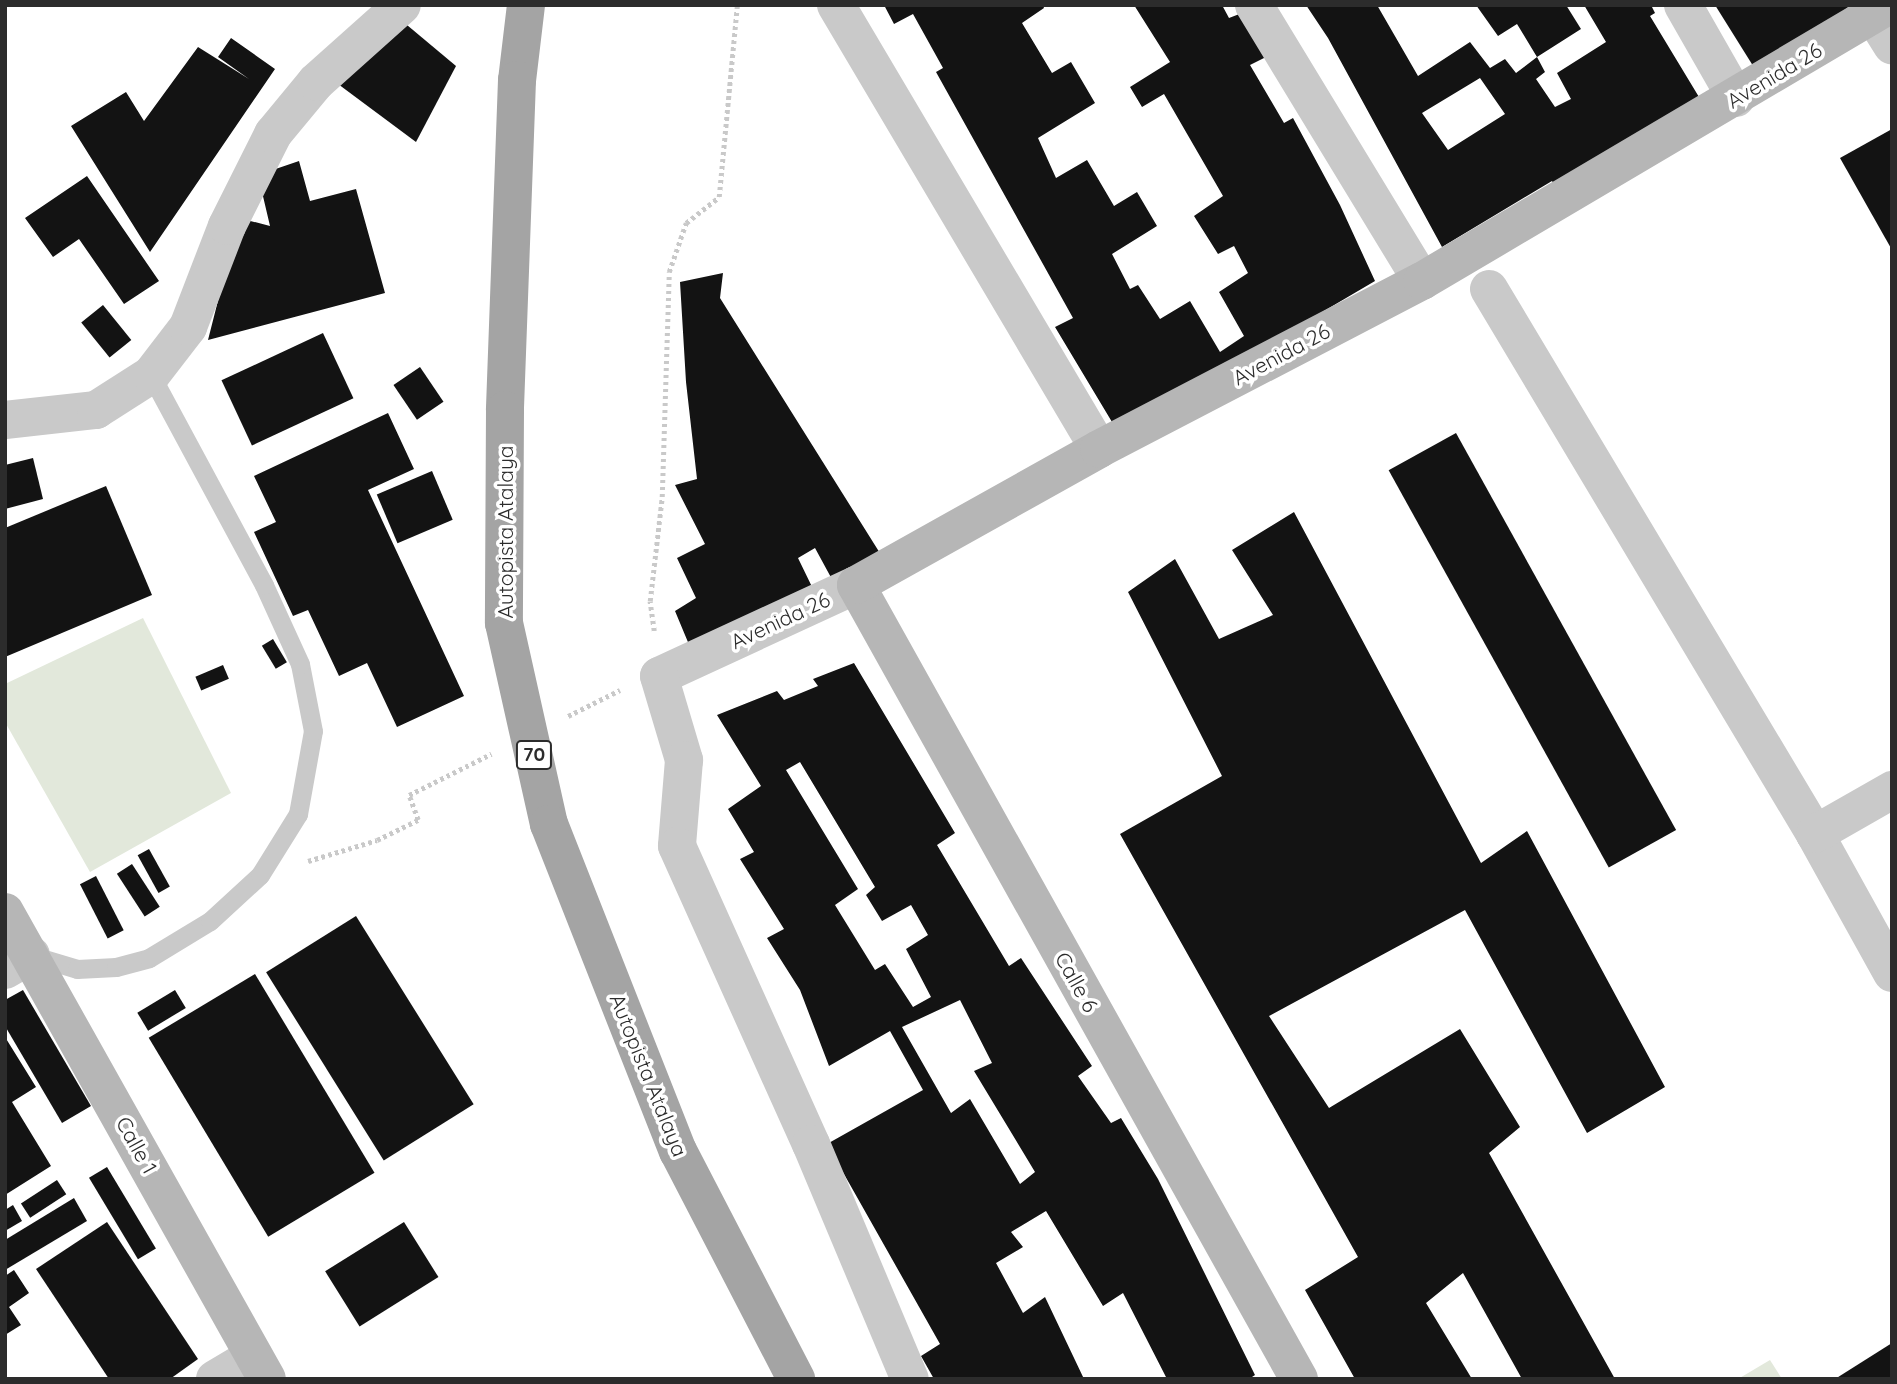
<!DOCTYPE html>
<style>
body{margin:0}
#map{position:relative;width:1897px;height:1384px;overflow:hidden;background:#fff;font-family:Quicksand,sans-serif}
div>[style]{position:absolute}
.green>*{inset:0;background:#e2e8db}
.building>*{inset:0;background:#131313;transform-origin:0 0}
.path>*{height:4.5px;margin-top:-2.25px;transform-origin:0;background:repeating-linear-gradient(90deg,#c9c9c9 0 3.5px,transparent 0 7px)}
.lane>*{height:19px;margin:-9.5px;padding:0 9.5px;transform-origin:9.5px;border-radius:9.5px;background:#c9c9c9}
.street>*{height:38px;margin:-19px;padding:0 19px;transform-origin:19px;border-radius:19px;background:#c9c9c9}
.secondary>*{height:38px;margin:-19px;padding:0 19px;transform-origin:19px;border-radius:19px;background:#b6b6b6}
.primary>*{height:38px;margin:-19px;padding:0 19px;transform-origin:19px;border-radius:19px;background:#a4a4a4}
span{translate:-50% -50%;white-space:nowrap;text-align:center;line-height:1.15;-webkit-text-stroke:7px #fff;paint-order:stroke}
.shield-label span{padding:2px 5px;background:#fff;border:2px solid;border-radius:5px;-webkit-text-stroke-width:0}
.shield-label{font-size:19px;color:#2c2c2c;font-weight:700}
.street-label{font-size:21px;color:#2c2c2c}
.frame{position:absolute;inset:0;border:7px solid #2c2c2c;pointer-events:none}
</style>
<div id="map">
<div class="green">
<i style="clip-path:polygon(143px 618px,231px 793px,90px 872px,5px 722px,5px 684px)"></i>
<i style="clip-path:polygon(1770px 1360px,1782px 1379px,1738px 1379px)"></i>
</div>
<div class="building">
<i style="clip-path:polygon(884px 5px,1043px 5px,1044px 8px,1022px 23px,1052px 73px,1071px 62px,1095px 103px,1038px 138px,1056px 178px,1087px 160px,1114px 206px,1137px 192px,1157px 226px,1112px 254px,1130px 289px,1138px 285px,1160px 319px,1190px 301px,1220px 352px,1244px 336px,1219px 292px,1248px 273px,1234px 246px,1218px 254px,1194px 216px,1223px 196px,1164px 94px,1142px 107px,1130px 87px,1170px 62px,1134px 5px,1222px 5px,1229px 18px,1242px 13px,1266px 57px,1250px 65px,1284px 123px,1293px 118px,1340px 205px,1375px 281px,1118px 432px,1055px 327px,1073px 318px,936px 72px,943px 68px,913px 14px,894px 24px)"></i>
<i style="clip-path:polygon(evenodd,1306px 5px,1377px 5px,1418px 76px,1470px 42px,1490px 68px,1505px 59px,1516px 73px,1537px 57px,1545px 72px,1536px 79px,1555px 107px,1571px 99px,1557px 73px,1606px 42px,1584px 5px,1651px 5px,1655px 13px,1650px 16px,1702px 102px,1557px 189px,1552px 181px,1442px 247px,1328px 38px,1306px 5px,1480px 78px,1505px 114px,1448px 150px,1422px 113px,1480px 78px)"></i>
<i style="clip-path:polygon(1476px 5px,1566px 5px,1581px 29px,1537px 57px,1517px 24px,1498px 36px)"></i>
<i style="clip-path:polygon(1715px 5px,1851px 5px,1760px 77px)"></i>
<i style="clip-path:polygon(407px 25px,456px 66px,416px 142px,338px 84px)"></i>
<i style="clip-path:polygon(231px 38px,275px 69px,150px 252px,71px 126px,126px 92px,144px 121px,198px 47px,249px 79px,218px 57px)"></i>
<i style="clip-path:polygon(1892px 129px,1892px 250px,1840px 158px)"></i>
<i style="clip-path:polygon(299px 161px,310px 201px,356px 189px,385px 293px,208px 340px,239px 218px,270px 226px,258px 175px)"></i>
<i style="clip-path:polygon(87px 176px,159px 281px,124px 304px,79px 239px,53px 257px,25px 218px)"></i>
<i style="clip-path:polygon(723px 273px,720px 298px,883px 558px,834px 583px,815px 548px,798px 558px,815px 593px,695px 659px,675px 611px,696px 598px,677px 558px,705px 544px,675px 485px,697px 479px,686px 382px,680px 282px)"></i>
<i style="left:103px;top:305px;width:45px;height:28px;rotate:51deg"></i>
<i style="left:323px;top:333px;width:72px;height:112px;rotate:65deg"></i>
<i style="left:420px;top:367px;width:42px;height:32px;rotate:56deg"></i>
<i style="clip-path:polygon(388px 413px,414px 469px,368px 490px,464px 696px,397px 727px,367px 663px,339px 676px,308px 610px,293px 616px,254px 532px,276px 522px,254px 476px)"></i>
<i style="left:1456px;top:433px;width:454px;height:77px;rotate:61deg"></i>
<i style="clip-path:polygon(33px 458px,43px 499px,5px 509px,5px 465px)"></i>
<i style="left:432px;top:471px;width:53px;height:60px;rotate:67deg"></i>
<i style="clip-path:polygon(106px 486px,152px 595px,5px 657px,5px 528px)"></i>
<i style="clip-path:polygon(1294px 512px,1481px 863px,1527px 831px,1665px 1087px,1587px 1133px,1465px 910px,1269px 1016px,1329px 1108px,1460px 1029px,1520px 1127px,1489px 1153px,1615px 1379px,1522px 1379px,1463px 1273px,1426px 1303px,1472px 1379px,1355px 1379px,1305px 1290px,1358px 1257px,1120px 834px,1222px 776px,1128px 592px,1175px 559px,1219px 639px,1273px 615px,1232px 550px)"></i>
<i style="left:273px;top:639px;width:27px;height:13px;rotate:59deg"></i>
<i style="clip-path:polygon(evenodd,854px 663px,955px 833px,937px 845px,1009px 966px,1021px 958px,1092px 1066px,1078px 1076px,1111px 1123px,1121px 1118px,1158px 1179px,1255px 1375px,1249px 1379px,1167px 1379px,1123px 1293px,1103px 1306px,1046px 1211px,1011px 1232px,1023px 1247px,996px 1263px,1023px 1313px,1045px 1297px,1084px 1379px,934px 1379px,921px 1356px,940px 1344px,827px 1144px,923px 1090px,890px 1031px,829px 1066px,800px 990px,767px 938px,784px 929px,740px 859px,754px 852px,728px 809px,761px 786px,717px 715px,777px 691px,784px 700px,818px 686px,813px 679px,854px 663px,800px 762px,875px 887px,866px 895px,882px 921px,911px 905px,928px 935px,906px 949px,931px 997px,913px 1007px,885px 964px,875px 970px,835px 905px,858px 889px,786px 770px,800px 762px,854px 663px,960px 1000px,992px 1063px,974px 1071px,1035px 1172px,1020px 1184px,970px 1099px,951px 1113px,902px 1027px,960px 1000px)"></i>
<i style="left:223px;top:665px;width:15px;height:30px;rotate:67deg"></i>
<i style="left:149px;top:849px;width:43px;height:13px;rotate:61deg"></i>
<i style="left:132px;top:864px;width:51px;height:18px;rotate:57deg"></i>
<i style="left:96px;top:876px;width:61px;height:18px;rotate:63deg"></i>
<i style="left:356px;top:916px;width:222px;height:106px;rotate:58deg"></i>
<i style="left:255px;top:974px;width:232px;height:124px;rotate:59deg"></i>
<i style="clip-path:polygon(23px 990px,91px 1106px,62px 1123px,5px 1026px,5px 1000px)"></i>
<i style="left:175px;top:990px;width:21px;height:44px;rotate:59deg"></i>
<i style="clip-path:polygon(5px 1037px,36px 1087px,12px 1102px,51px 1166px,5px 1195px)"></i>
<i style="left:107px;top:1167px;width:95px;height:21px;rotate:59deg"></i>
<i style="left:57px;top:1180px;width:17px;height:43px;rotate:57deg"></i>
<i style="clip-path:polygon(74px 1198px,87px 1221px,5px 1270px,5px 1240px)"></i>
<i style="clip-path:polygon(13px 1205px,22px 1221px,5px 1231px,5px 1210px)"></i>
<i style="clip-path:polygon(107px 1222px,198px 1359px,170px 1379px,109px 1379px,36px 1269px)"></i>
<i style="left:404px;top:1222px;width:65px;height:93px;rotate:58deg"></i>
<i style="clip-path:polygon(14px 1270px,29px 1293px,9px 1307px,21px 1325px,5px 1335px,5px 1276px)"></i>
<i style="clip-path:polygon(1892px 1343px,1892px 1379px,1835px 1379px)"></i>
</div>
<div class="path">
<i style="left:654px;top:631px;width:30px;rotate:-98deg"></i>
<i style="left:650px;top:601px;width:105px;rotate:-83.4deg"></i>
<i style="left:662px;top:497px;width:225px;rotate:-88.2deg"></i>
<i style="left:669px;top:272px;width:52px;rotate:-70.9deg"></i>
<i style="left:686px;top:223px;width:42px;rotate:-38.2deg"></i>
<i style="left:719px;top:197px;width:193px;rotate:-84.6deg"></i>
<i style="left:568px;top:716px;width:58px;rotate:-26.6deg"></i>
<i style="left:308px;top:861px;width:72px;rotate:-16.9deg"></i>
<i style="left:377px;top:840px;width:46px;rotate:-26deg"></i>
<i style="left:418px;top:820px;width:27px;rotate:-110deg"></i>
<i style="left:409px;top:795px;width:92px;rotate:-26.6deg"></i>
</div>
<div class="lane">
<i style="left:31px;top:955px;width:48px;rotate:16.9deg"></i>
<i style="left:77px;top:969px;width:39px;rotate:-3deg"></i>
<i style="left:116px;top:967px;width:34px;rotate:-15deg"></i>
<i style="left:149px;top:958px;width:71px;rotate:-31.2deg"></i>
<i style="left:210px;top:921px;width:68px;rotate:-42.6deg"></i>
<i style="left:260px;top:875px;width:72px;rotate:-58.1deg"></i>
<i style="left:298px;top:814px;width:84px;rotate:-79.8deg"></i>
<i style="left:313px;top:731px;width:68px;rotate:-101deg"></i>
<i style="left:300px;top:664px;width:87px;rotate:-114.5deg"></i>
<i style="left:264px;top:585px;width:238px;rotate:-118.3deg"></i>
</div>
<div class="street">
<i style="left:836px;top:5px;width:516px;rotate:59.36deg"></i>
<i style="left:1254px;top:5px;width:323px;rotate:58.7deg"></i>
<i style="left:1683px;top:5px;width:107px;rotate:60.3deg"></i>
<i style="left:1873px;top:15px;width:36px;rotate:58deg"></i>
<i style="left:1489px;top:289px;width:635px;rotate:59.11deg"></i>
<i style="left:1815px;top:834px;width:159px;rotate:61deg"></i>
<i style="left:5px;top:420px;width:92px;rotate:-6.3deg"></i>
<i style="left:96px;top:410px;width:65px;rotate:-32.5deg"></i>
<i style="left:151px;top:375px;width:61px;rotate:-52.4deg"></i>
<i style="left:188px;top:327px;width:108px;rotate:-68.9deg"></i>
<i style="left:227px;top:226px;width:103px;rotate:-63.4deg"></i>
<i style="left:273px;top:134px;width:67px;rotate:-50.4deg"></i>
<i style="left:316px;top:82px;width:115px;rotate:-41.8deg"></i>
<i style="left:856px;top:585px;width:217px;rotate:155.2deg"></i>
<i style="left:659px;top:676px;width:88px;rotate:73.4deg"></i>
<i style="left:684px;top:760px;width:86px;rotate:94.7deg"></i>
<i style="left:677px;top:846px;width:327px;rotate:65.8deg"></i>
<i style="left:811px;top:1144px;width:255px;rotate:67.2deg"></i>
<i style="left:1815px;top:834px;width:89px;rotate:-29.7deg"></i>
<i style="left:5px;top:970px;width:30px;rotate:-30deg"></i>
<i style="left:215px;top:1379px;width:45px;rotate:-30.5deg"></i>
</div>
<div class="secondary">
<i style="left:5px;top:912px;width:535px;rotate:60.71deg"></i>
<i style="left:1299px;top:1379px;width:909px;rotate:-119.16deg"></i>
<i style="left:856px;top:585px;width:278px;rotate:-29.2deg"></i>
<i style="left:1099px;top:449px;width:364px;rotate:-27.5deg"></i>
<i style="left:1422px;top:281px;width:542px;rotate:-30.58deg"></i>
</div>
<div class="primary">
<i style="left:526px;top:5px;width:76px;rotate:96.8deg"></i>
<i style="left:517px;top:80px;width:330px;rotate:92.1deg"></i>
<i style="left:505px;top:410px;width:213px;rotate:90.3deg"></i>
<i style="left:504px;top:623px;width:206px;rotate:77.4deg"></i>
<i style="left:549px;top:824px;width:352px;rotate:68.5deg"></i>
<i style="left:678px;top:1151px;width:257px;rotate:62.6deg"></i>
</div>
<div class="shield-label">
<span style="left:534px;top:755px">70</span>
</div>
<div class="street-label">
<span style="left:1774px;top:75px;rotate:-31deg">Avenida 26</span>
<span style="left:1281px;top:354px;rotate:-28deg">Avenida 26</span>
<span style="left:505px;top:532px;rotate:-90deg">Autopista Atalaya</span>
<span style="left:780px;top:620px;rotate:-25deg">Avenida 26</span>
<span style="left:1077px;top:982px;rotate:61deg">Calle 6</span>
<span style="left:649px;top:1075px;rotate:68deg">Autopista Atalaya</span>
<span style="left:137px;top:1145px;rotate:61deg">Calle 1</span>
</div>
<div class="frame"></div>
</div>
